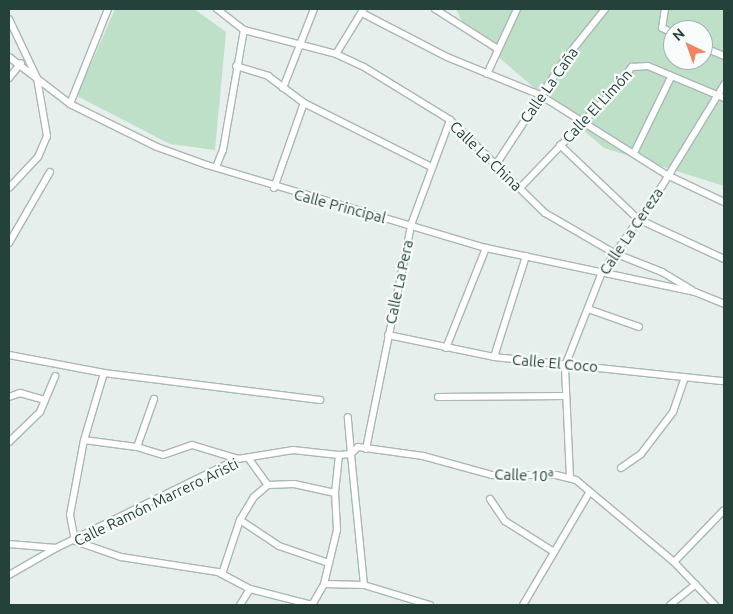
<!DOCTYPE html>
<meta charset="utf-8">
<style>
body{margin:0}
#map{position:relative;width:733px;height:614px;overflow:hidden;background:#e6efeb;font-family:Ubuntu,sans-serif}
div>[style]{position:absolute}
.green>*{inset:0;background:#bfe0c8}
.roads{filter:drop-shadow(1px 0 #a8b8b2) drop-shadow(-1px 0 #a8b8b2) drop-shadow(0 1px #a8b8b2) drop-shadow(0 -1px #a8b8b2)}
.street>*{height:6px;margin:-3px;padding:0 3px;transform-origin:3px;border-radius:3px;background:#fff}
span{translate:-50% -50%;white-space:nowrap;text-align:center;line-height:1.15;-webkit-text-stroke:4.5px #f7fbf9;paint-order:stroke}
.street-label{font-size:15px;color:#24423a}
.frame{position:absolute;inset:0;border:10px solid #24423a;pointer-events:none}
.north{position:absolute;left:663px;top:20px;width:50px;height:50px;box-sizing:border-box;background:#f7fbf9;border:1px solid #a3b1ad;border-radius:50%;rotate:318deg;font-size:14px;font-weight:700;line-height:20px;text-align:center;color:#24423a}
.north::after{content:'';display:block;margin:auto;width:18px;height:22px;background:#f4845f;clip-path:polygon(50% 0,100% 100%,50% 72%,0 100%)}
</style>
<div id="map">
<div class="green">
<i style="clip-path:polygon(115px 9px,194px 9px,226px 32px,215px 150px,170px 144px,77px 96px)"></i>
<i style="clip-path:polygon(evenodd,456px 9px,724px 9px,724px 186px,604px 148px,466px 29px,456px 9px,673px 30px,703px 30px,703px 60px,673px 60px,673px 30px)"></i>
</div>
<div class="roads">
<div class="street">
<i style="left:217px;top:9px;width:34px;rotate:38deg"></i>
<i style="left:244px;top:30px;width:95px;rotate:14.6deg"></i>
<i style="left:336px;top:54px;width:31px;rotate:25deg"></i>
<i style="left:364px;top:67px;width:101px;rotate:31.6deg"></i>
<i style="left:450px;top:120px;width:133px;rotate:44.4deg"></i>
<i style="left:545px;top:213px;width:80px;rotate:30.1deg"></i>
<i style="left:614px;top:253px;width:52px;rotate:21.6deg"></i>
<i style="left:662px;top:272px;width:35px;rotate:31deg"></i>
<i style="left:435px;top:9px;width:75px;rotate:32.4deg"></i>
<i style="left:665px;top:9px;width:19px;rotate:99deg"></i>
<i style="left:662px;top:28px;width:12px;rotate:24deg"></i>
<i style="left:362px;top:13px;width:96px;rotate:27.4deg"></i>
<i style="left:447px;top:57px;width:100px;rotate:22.2deg"></i>
<i style="left:540px;top:95px;width:150px;rotate:32.2deg"></i>
<i style="left:667px;top:175px;width:63px;rotate:25.3deg"></i>
<i style="left:9px;top:19px;width:65px;rotate:64.6deg"></i>
<i style="left:37px;top:78px;width:59px;rotate:80.2deg"></i>
<i style="left:47px;top:136px;width:23px;rotate:113deg"></i>
<i style="left:38px;top:157px;width:42px;rotate:133.1deg"></i>
<i style="left:703px;top:47px;width:23px;rotate:23deg"></i>
<i style="left:336px;top:54px;width:52px;rotate:-58.5deg"></i>
<i style="left:9px;top:57px;width:77px;rotate:37.6deg"></i>
<i style="left:70px;top:104px;width:97px;rotate:26.3deg"></i>
<i style="left:157px;top:147px;width:53px;rotate:19.8deg"></i>
<i style="left:207px;top:165px;width:291px;rotate:16.6deg"></i>
<i style="left:486px;top:248px;width:214px;rotate:11.9deg"></i>
<i style="left:695px;top:292px;width:31px;rotate:22deg"></i>
<i style="left:236px;top:66px;width:34px;rotate:17deg"></i>
<i style="left:268px;top:76px;width:45px;rotate:36.9deg"></i>
<i style="left:304px;top:103px;width:142px;rotate:26.7deg"></i>
<i style="left:487px;top:74px;width:72px;rotate:-65.2deg"></i>
<i style="left:9px;top:78px;width:19px;rotate:-51deg"></i>
<i style="left:283px;top:88px;width:85px;rotate:-68.6deg"></i>
<i style="left:70px;top:104px;width:102px;rotate:-68.2deg"></i>
<i style="left:560px;top:145px;width:108px;rotate:43.5deg"></i>
<i style="left:638px;top:219px;width:95px;rotate:24.9deg"></i>
<i style="left:634px;top:153px;width:85px;rotate:-64deg"></i>
<i style="left:497px;top:163px;width:124px;rotate:-56.8deg"></i>
<i style="left:565px;top:59px;width:64px;rotate:-51.3deg"></i>
<i style="left:216px;top:167px;width:18px;rotate:-68deg"></i>
<i style="left:223px;top:150px;width:122px;rotate:-80.1deg"></i>
<i style="left:274px;top:188px;width:90px;rotate:-70.6deg"></i>
<i style="left:520px;top:188px;width:134px;rotate:-46.2deg"></i>
<i style="left:613px;top:91px;width:31px;rotate:-52deg"></i>
<i style="left:632px;top:67px;width:16px;rotate:-4deg"></i>
<i style="left:648px;top:66px;width:82px;rotate:22.8deg"></i>
<i style="left:9px;top:243px;width:82px;rotate:-60deg"></i>
<i style="left:588px;top:309px;width:54px;rotate:19.4deg"></i>
<i style="left:388px;top:335px;width:108px;rotate:11.7deg"></i>
<i style="left:494px;top:357px;width:231px;rotate:6deg"></i>
<i style="left:446px;top:348px;width:108px;rotate:-68.2deg"></i>
<i style="left:9px;top:355px;width:97px;rotate:10.7deg"></i>
<i style="left:104px;top:373px;width:218px;rotate:7.1deg"></i>
<i style="left:494px;top:357px;width:106px;rotate:-72.4deg"></i>
<i style="left:104px;top:373px;width:70px;rotate:106.6deg"></i>
<i style="left:84px;top:440px;width:76px;rotate:100.6deg"></i>
<i style="left:70px;top:515px;width:26px;rotate:79deg"></i>
<i style="left:75px;top:541px;width:49px;rotate:19.2deg"></i>
<i style="left:121px;top:557px;width:98px;rotate:8.8deg"></i>
<i style="left:218px;top:572px;width:36px;rotate:28deg"></i>
<i style="left:250px;top:589px;width:65px;rotate:14.3deg"></i>
<i style="left:9px;top:397px;width:12px;rotate:-20deg"></i>
<i style="left:20px;top:393px;width:26px;rotate:16deg"></i>
<i style="left:438px;top:397px;width:128px;rotate:-0.4deg"></i>
<i style="left:84px;top:440px;width:53px;rotate:7.5deg"></i>
<i style="left:137px;top:447px;width:27px;rotate:17deg"></i>
<i style="left:163px;top:455px;width:31px;rotate:-19deg"></i>
<i style="left:192px;top:445px;width:48px;rotate:16.9deg"></i>
<i style="left:9px;top:442px;width:43px;rotate:-44.1deg"></i>
<i style="left:40px;top:412px;width:39px;rotate:-67deg"></i>
<i style="left:137px;top:447px;width:51px;rotate:-70.5deg"></i>
<i style="left:366px;top:449px;width:228px;rotate:-78.6deg"></i>
<i style="left:411px;top:225px;width:112px;rotate:-69.6deg"></i>
<i style="left:249px;top:459px;width:32px;rotate:54deg"></i>
<i style="left:621px;top:468px;width:24px;rotate:-35deg"></i>
<i style="left:641px;top:454px;width:53px;rotate:-52.7deg"></i>
<i style="left:673px;top:412px;width:36px;rotate:-71deg"></i>
<i style="left:570px;top:478px;width:112px;rotate:-92.6deg"></i>
<i style="left:565px;top:366px;width:101px;rotate:-68.5deg"></i>
<i style="left:602px;top:272px;width:105px;rotate:-55.1deg"></i>
<i style="left:662px;top:186px;width:119px;rotate:-58.5deg"></i>
<i style="left:490px;top:499px;width:27px;rotate:56deg"></i>
<i style="left:505px;top:521px;width:58px;rotate:32.3deg"></i>
<i style="left:240px;top:520px;width:47px;rotate:33.7deg"></i>
<i style="left:279px;top:546px;width:53px;rotate:18.8deg"></i>
<i style="left:9px;top:544px;width:47px;rotate:4.9deg"></i>
<i style="left:674px;top:562px;width:72px;rotate:-46.1deg"></i>
<i style="left:222px;top:574px;width:57px;rotate:-71.6deg"></i>
<i style="left:240px;top:520px;width:27px;rotate:-59deg"></i>
<i style="left:254px;top:497px;width:18px;rotate:-41deg"></i>
<i style="left:268px;top:485px;width:26px;rotate:-2deg"></i>
<i style="left:294px;top:484px;width:42px;rotate:12.4deg"></i>
<i style="left:9px;top:575px;width:54px;rotate:-29.9deg"></i>
<i style="left:56px;top:548px;width:203px;rotate:-26.1deg"></i>
<i style="left:238px;top:459px;width:56px;rotate:-9.3deg"></i>
<i style="left:293px;top:450px;width:46px;rotate:6.2deg"></i>
<i style="left:324px;top:584px;width:56px;rotate:-76.5deg"></i>
<i style="left:337px;top:530px;width:37px;rotate:-93deg"></i>
<i style="left:335px;top:493px;width:38px;rotate:-84deg"></i>
<i style="left:339px;top:455px;width:12px;rotate:-5deg"></i>
<i style="left:351px;top:454px;width:37px;rotate:-95deg"></i>
<i style="left:364px;top:585px;width:132px;rotate:-95.7deg"></i>
<i style="left:351px;top:454px;width:10px;rotate:-45deg"></i>
<i style="left:358px;top:447px;width:66px;rotate:7.9deg"></i>
<i style="left:423px;top:456px;width:72px;rotate:15.4deg"></i>
<i style="left:492px;top:475px;width:64px"></i>
<i style="left:556px;top:475px;width:21px;rotate:14deg"></i>
<i style="left:576px;top:480px;width:128px;rotate:39.9deg"></i>
<i style="left:674px;top:562px;width:59px;rotate:46.4deg"></i>
<i style="left:240px;top:605px;width:19px;rotate:-58deg"></i>
<i style="left:312px;top:605px;width:24px;rotate:-60deg"></i>
<i style="left:324px;top:584px;width:40px;rotate:1.4deg"></i>
<i style="left:364px;top:585px;width:69px;rotate:16.9deg"></i>
<i style="left:523px;top:605px;width:130px;rotate:-59.5deg"></i>
<i style="left:670px;top:605px;width:33px;rotate:-39deg"></i>
</div>
</div>
<div class="street-label">
<span style="left:549px;top:85px;rotate:-55deg">Calle La Caña</span>
<span style="left:597px;top:106px;rotate:-47deg">Calle El Limón</span>
<span style="left:486px;top:156px;rotate:44deg">Calle La China</span>
<span style="left:340px;top:206px;rotate:15deg">Calle Principal</span>
<span style="left:631px;top:231px;rotate:-56deg">Calle La Cereza</span>
<span style="left:399px;top:282px;rotate:-78deg">Calle La Pera</span>
<span style="left:555px;top:363px;rotate:5deg">Calle El Coco</span>
<span style="left:524px;top:475px;rotate:2deg">Calle 10ª</span>
<span style="left:156px;top:502px;rotate:-26deg">Calle Ramón Marrero Aristi</span>
</div>
<div class="frame"></div>
<div class="north">N</div>
</div>
